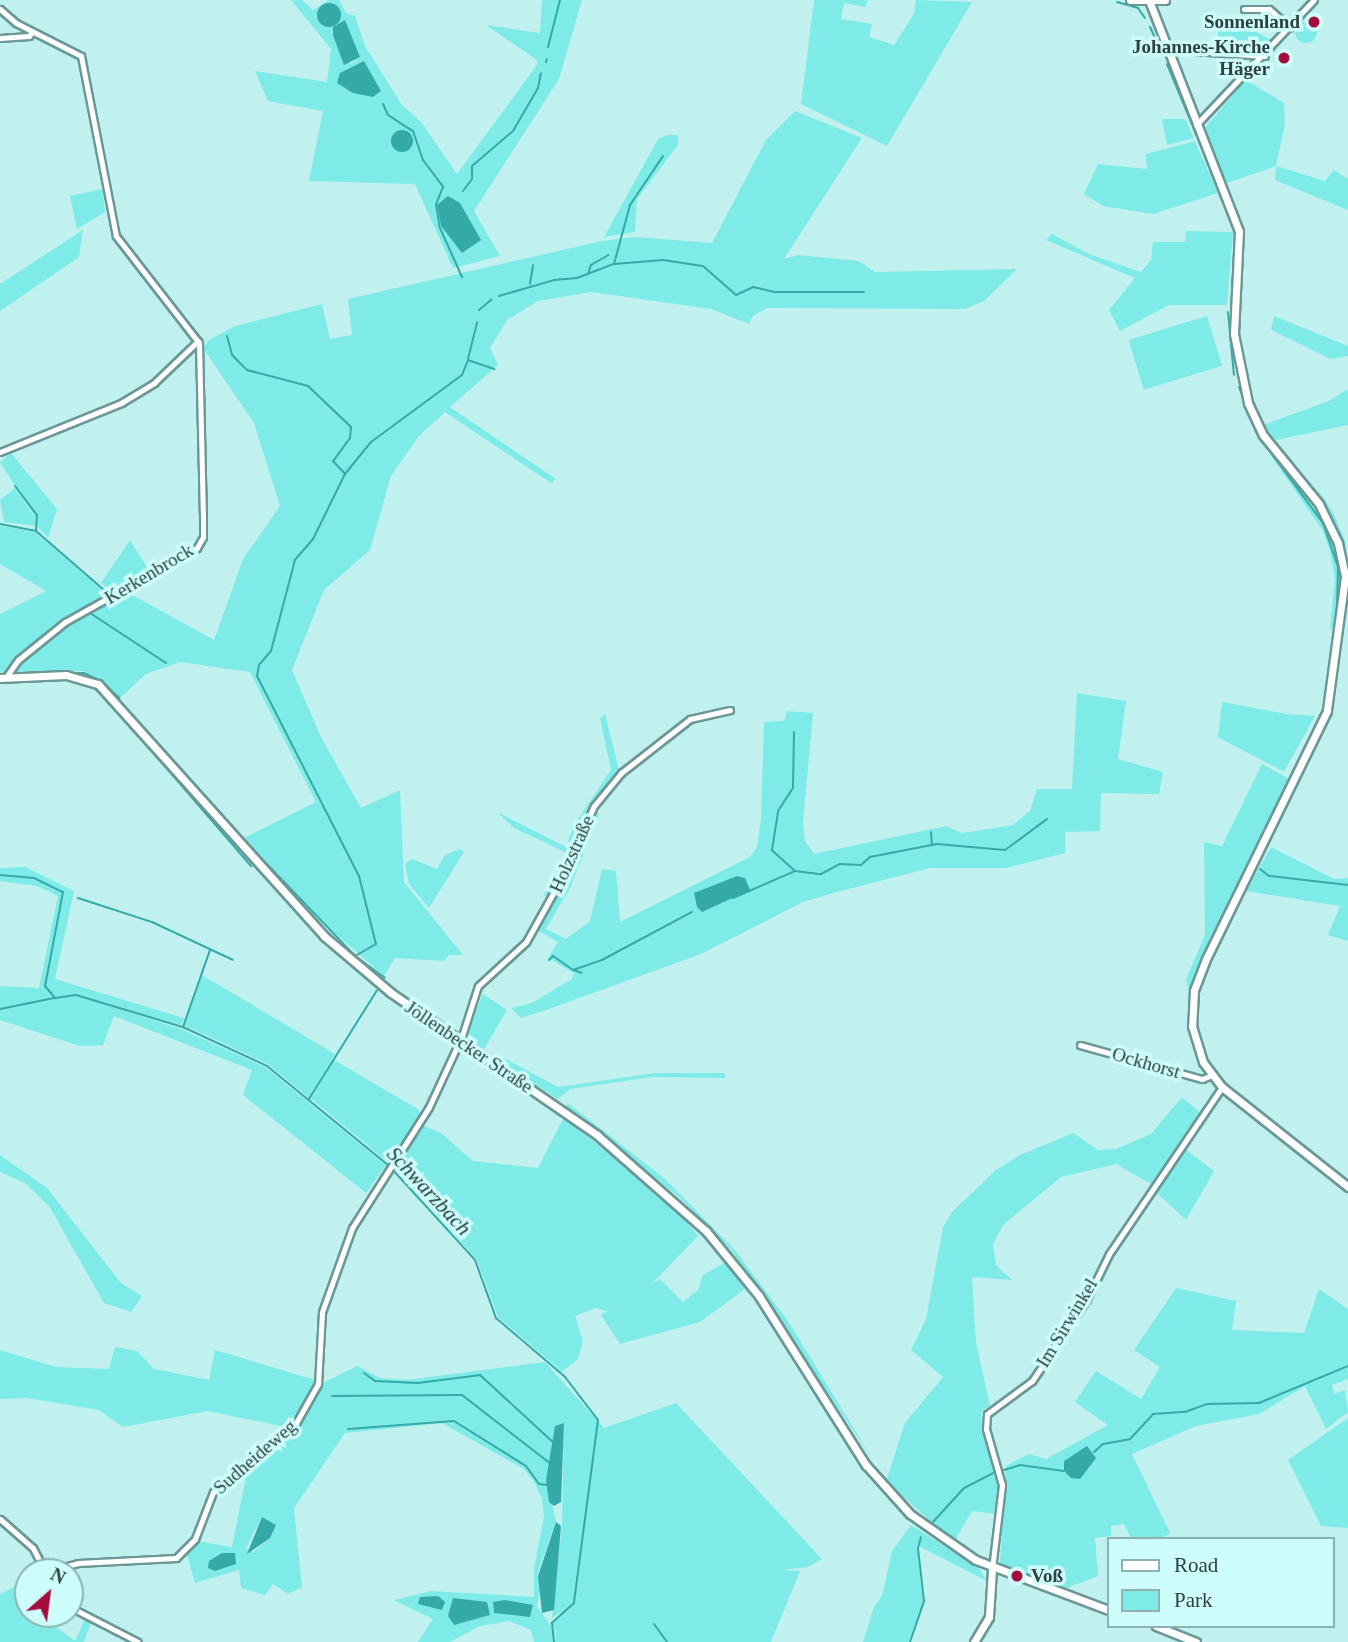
<!DOCTYPE html>
<meta charset="utf-8">
<style>
body{margin:0}
#map{position:relative;width:1348px;height:1642px;overflow:hidden;background:#c1f1ee;font-family:Georgia,serif}
div>[style]{position:absolute}
.green>*{inset:0;background:#7eebe8;transform-origin:0 0}
.round{border-radius:50%}
.water>*{inset:0;background:#33aaa7}
.stream>*{height:2px;margin:-1px;padding:0 1px;transform-origin:1px;border-radius:1px;background:#33aaa7}
.roads{filter:drop-shadow(2px 0 #6b9795) drop-shadow(-2px 0 #6b9795) drop-shadow(0 2px #6b9795) drop-shadow(0 -2px #6b9795)}
.street>*{height:5px;margin:-2.5px;padding:0 2.5px;transform-origin:2.5px;border-radius:2.5px;background:#fff}
.secondary>*{height:7px;margin:-3.5px;padding:0 3.5px;transform-origin:3.5px;border-radius:3.5px;background:#fff}
.dots>*{width:19px;height:19px;translate:-50% -50%;box-sizing:border-box;border:4px solid #cefefc;border-radius:50%}
span{translate:-50% -50%;white-space:nowrap;text-align:center;line-height:1.15;-webkit-text-stroke:7px #cefefc;paint-order:stroke}
.poi-label{font-size:19px;color:#2e4140;font-weight:700}
.right{translate:-100% -50%;text-align:right}
.left{translate:0 -50%;text-align:left}
.street-label{font-size:19px;color:#2e4140}
.water-label{font-size:21px;color:#213b3a;font-style:italic}
.legend{position:absolute;left:1107px;top:1537px;width:228px;height:91px;box-sizing:border-box;background:#cefefc;border:2px solid #8eb2b1;margin:0;padding:9px 12px;list-style:none;font-size:21px;color:#2e4140}
.legend li{display:flex;align-items:center;gap:14px;height:35px}
.legend b{width:35px;border:2px solid #8eb2b1}
.north{position:absolute;left:14px;top:1558px;width:70px;height:70px;box-sizing:border-box;background:#cefefc;border:2px solid #8eb2b1;border-radius:50%;rotate:28deg;font-size:19px;font-weight:700;line-height:28px;text-align:center;color:#2e4140}
.north::after{content:'';display:block;margin:auto;width:24px;height:32px;background:#a60c3d;clip-path:polygon(50% 0,100% 100%,50% 72%,0 100%)}
</style>
<div id="map">
<div class="green">
<i style="clip-path:polygon(evenodd,291px 0,302px 0,313px 10px,329px 0,339px 0,346px 13px,355px 16px,365px 46px,402px 105px,421px 122px,457px 174px,537px 65px,537px 60px,486px 25px,540px 33px,542px 0,582px 0,559px 79px,474px 211px,500px 256px,453px 268px,415px 184px,309px 181px,323px 111px,268px 101px,255px 71px,327px 82px,331px 49px,291px 0,348px 23px,346px 31px,360px 57px,350px 64px,333px 35px,348px 23px)"></i>
<i style="clip-path:polygon(814px 0,867px 0,866px 7px,844px 3px,841px 19px,872px 24px,869px 37px,894px 45px,914px 14px,916px 0,972px 2px,887px 146px,801px 104px)"></i>
<i class="round" style="left:1295px;top:21px;width:22px;height:22px"></i>
<i style="clip-path:polygon(1218px 25px,1243px 25px,1273px 41px,1258px 54px,1218px 51px)"></i>
<i style="clip-path:polygon(1246px 80px,1284px 103px,1285px 124px,1276px 166px,1325px 181px,1334px 170px,1348px 179px,1348px 210px,1275px 180px,1276px 166px,1227px 183px,1204px 129px)"></i>
<i style="clip-path:polygon(795px 111px,862px 138px,784px 259px,798px 255px,859px 261px,875px 272px,1017px 269px,984px 301px,965px 309px,767px 308px,753px 316px,749px 324px,711px 309px,591px 292px,538px 301px,507px 320px,490px 348px,498px 365px,450px 407px,556px 479px,551px 483px,445px 412px,419px 436px,391px 476px,370px 550px,324px 590px,292px 670px,321px 737px,361px 808px,400px 790px,404px 882px,463px 955px,449px 955px,444px 961px,395px 958px,384px 976px,329px 928px,244px 838px,316px 802px,250px 672px,180px 662px,146px 674px,120px 698px,102px 680px,84px 671px,0 672px,0 614px,46px 591px,0 564px,0 526px,35px 532px,108px 595px,82px 608px,86px 613px,129px 593px,214px 640px,243px 559px,280px 506px,254px 423px,203px 348px,209px 340px,235px 326px,322px 304px,330px 339px,352px 335px,348px 299px,602px 241px,635px 237px,712px 243px,766px 140px)"></i>
<i style="clip-path:polygon(1162px 119px,1185px 119px,1194px 138px,1167px 145px)"></i>
<i style="clip-path:polygon(668px 135px,678px 135px,678px 145px,637px 199px,635px 232px,604px 237px,658px 139px)"></i>
<i style="clip-path:polygon(1195px 141px,1218px 193px,1153px 214px,1103px 206px,1084px 194px,1098px 164px,1147px 169px,1146px 154px)"></i>
<i style="clip-path:polygon(102px 189px,105px 212px,77px 229px,70px 196px)"></i>
<i style="clip-path:polygon(83px 230px,79px 257px,0 311px,0 284px)"></i>
<i style="clip-path:polygon(1186px 231px,1233px 232px,1227px 305px,1169px 305px,1120px 331px,1109px 310px,1135px 278px,1046px 240px,1052px 234px,1089px 254px,1141px 272px,1151px 260px,1153px 242px,1185px 242px)"></i>
<i style="left:1207px;top:316px;width:52px;height:82px;rotate:73deg"></i>
<i style="clip-path:polygon(1274px 316px,1348px 346px,1348px 356px,1331px 359px,1271px 330px)"></i>
<i style="clip-path:polygon(1348px 389px,1348px 425px,1276px 440px,1263px 425px,1329px 401px)"></i>
<i style="clip-path:polygon(11px 453px,57px 509px,48px 538px,37px 526px,4px 522px,0 500px,15px 488px,38px 522px,0 462px)"></i>
<i style="clip-path:polygon(1275px 455px,1330px 532px,1341px 579px,1337px 629px,1330px 628px,1335px 579px,1330px 551px,1323px 531px,1272px 457px)"></i>
<i style="clip-path:polygon(1317px 489px,1333px 512px,1345px 541px,1348px 576px,1342px 543px)"></i>
<i style="clip-path:polygon(130px 540px,152px 575px,114px 594px,101px 583px)"></i>
<i style="clip-path:polygon(1077px 693px,1126px 701px,1118px 759px,1163px 772px,1159px 794px,1101px 793px,1100px 831px,1065px 832px,1065px 853px,1006px 868px,930px 868px,837px 892px,803px 902px,701px 954px,546px 1010px,521px 1018px,511px 1008px,532px 1003px,572px 979px,574px 973px,548px 958px,558px 942px,537px 930px,553px 901px,544px 895px,567px 853px,514px 828px,497px 812px,566px 847px,574px 825px,611px 770px,600px 718px,605px 714px,619px 770px,590px 807px,599px 814px,570px 888px,546px 929px,566px 939px,590px 921px,602px 869px,616px 871px,620px 922px,750px 857px,757px 847px,761px 819px,764px 722px,784px 721px,787px 711px,813px 713px,803px 822px,805px 841px,814px 854px,946px 826px,962px 833px,1013px 825px,1030px 811px,1037px 789px,1072px 789px)"></i>
<i style="clip-path:polygon(1222px 702px,1287px 714px,1315px 716px,1284px 772px,1218px 737px)"></i>
<i style="clip-path:polygon(1262px 764px,1291px 780px,1206px 950px,1190px 993px,1186px 980px,1205px 935px,1204px 842px,1222px 846px)"></i>
<i style="clip-path:polygon(1271px 847px,1334px 879px,1348px 878px,1348px 941px,1328px 935px,1340px 906px,1246px 891px)"></i>
<i style="clip-path:polygon(460px 849px,464px 852px,429px 908px,409px 884px,405px 864px,412px 859px,437px 869px,445px 855px)"></i>
<i style="clip-path:polygon(25px 867px,74px 891px,55px 979px,184px 1018px,182px 1025px,116px 1008px,181px 1029px,265px 1067px,386px 1165px,366px 1193px,243px 1095px,252px 1070px,114px 1016px,103px 1045px,80px 1046px,0 1020px,0 986px,39px 988px,58px 896px,37px 886px,0 881px,0 868px)"></i>
<i style="clip-path:polygon(202px 975px,335px 1054px,309px 1098px,268px 1064px,184px 1025px)"></i>
<i style="clip-path:polygon(483px 994px,507px 1010px,484px 1049px,471px 1041px,468px 1030px)"></i>
<i style="clip-path:polygon(504px 1058px,558px 1087px,655px 1073px,725px 1073px,725px 1078px,652px 1077px,570px 1089px,558px 1099px,501px 1062px)"></i>
<i style="clip-path:polygon(334px 1060px,418px 1109px,421px 1115px,388px 1162px,311px 1099px)"></i>
<i style="clip-path:polygon(1182px 1097px,1202px 1114px,1155px 1186px,1116px 1164px,1061px 1177px,1003px 1225px,993px 1244px,996px 1265px,1012px 1280px,972px 1277px,976px 1343px,990px 1406px,982px 1410px,981px 1421px,997px 1463px,998px 1514px,972px 1511px,954px 1542px,886px 1481px,905px 1423px,943px 1377px,911px 1350px,926px 1319px,943px 1227px,952px 1212px,996px 1170px,1020px 1155px,1073px 1133px,1098px 1150px,1116px 1149px,1151px 1134px)"></i>
<i style="clip-path:polygon(569px 1104px,664px 1178px,734px 1249px,788px 1321px,872px 1458px,732px 1251px,680px 1198px,565px 1106px)"></i>
<i style="clip-path:polygon(564px 1117px,673px 1206px,698px 1236px,650px 1286px,607px 1311px,596px 1308px,575px 1316px,583px 1341px,578px 1359px,562px 1372px,498px 1317px,477px 1260px,393px 1165px,422px 1125px,441px 1133px,473px 1161px,538px 1168px)"></i>
<i style="clip-path:polygon(1185px 1149px,1214px 1171px,1186px 1220px,1156px 1192px)"></i>
<i style="clip-path:polygon(0 1155px,47px 1188px,121px 1283px,142px 1296px,131px 1312px,104px 1303px,49px 1206px,25px 1183px,0 1172px)"></i>
<i style="clip-path:polygon(728px 1261px,745px 1289px,700px 1322px,620px 1344px,601px 1315px,660px 1279px,683px 1302px,698px 1290px,703px 1275px)"></i>
<i style="clip-path:polygon(1176px 1288px,1236px 1301px,1232px 1330px,1304px 1333px,1319px 1289px,1348px 1309px,1348px 1379px,1332px 1385px,1334px 1394px,1345px 1390px,1348px 1412px,1326px 1429px,1305px 1386px,1259px 1414px,1196px 1426px,1132px 1454px,1170px 1533px,1161px 1539px,1131px 1539px,1124px 1524px,1111px 1526px,1111px 1536px,1095px 1538px,1098px 1576px,1067px 1588px,1000px 1564px,1006px 1466px,1029px 1454px,1046px 1459px,1108px 1425px,1075px 1402px,1096px 1371px,1141px 1399px,1160px 1367px,1134px 1350px)"></i>
<i style="clip-path:polygon(115px 1347px,137px 1351px,154px 1369px,209px 1380px,215px 1350px,315px 1380px,314px 1388px,286px 1427px,207px 1411px,123px 1427px,99px 1410px,27px 1398px,0 1399px,0 1350px,56px 1367px,109px 1369px)"></i>
<i style="clip-path:polygon(evenodd,545px 1362px,604px 1428px,676px 1403px,822px 1559px,808px 1567px,781px 1570px,800px 1571px,771px 1642px,555px 1642px,556px 1631px,552px 1623px,563px 1611px,552px 1618px,562px 1526px,564px 1423px,546px 1480px,556px 1521px,537px 1575px,541px 1584px,537px 1607px,555px 1631px,553px 1642px,534px 1642px,531px 1630px,509px 1621px,480px 1626px,450px 1642px,418px 1642px,433px 1619px,394px 1600px,431px 1591px,534px 1597px,534px 1568px,544px 1517px,542px 1498px,533px 1480px,524px 1469px,442px 1423px,345px 1433px,294px 1508px,302px 1587px,288px 1594px,273px 1584px,265px 1595px,241px 1588px,239px 1570px,195px 1583px,187px 1555px,196px 1541px,232px 1547px,248px 1467px,292px 1432px,321px 1384px,357px 1366px,380px 1378px,407px 1380px,545px 1362px,262px 1517px,270px 1538px,253px 1552px,246px 1548px,262px 1517px)"></i>
<i style="clip-path:polygon(1348px 1418px,1348px 1528px,1321px 1526px,1288px 1460px)"></i>
<i style="clip-path:polygon(911px 1525px,979px 1568px,987px 1581px,917px 1545px,923px 1602px,909px 1642px,863px 1642px,874px 1607px,882px 1596px,892px 1551px)"></i>
<i style="clip-path:polygon(28px 1580px,28px 1614px,48px 1614px,46px 1619px,75px 1641px,85px 1619px,91px 1623px,84px 1642px,0 1642px,0 1594px)"></i>
</div>
<div class="water">
<i class="round" style="left:317px;top:3px;width:24px;height:24px"></i>
<i style="clip-path:polygon(345px 20px,360px 57px,344px 65px,333px 35px,333px 27px)"></i>
<i style="clip-path:polygon(364px 61px,381px 91px,373px 97px,353px 93px,337px 83px,340px 73px)"></i>
<i class="round" style="left:391px;top:130px;width:22px;height:22px"></i>
<i style="clip-path:polygon(448px 196px,460px 203px,481px 240px,462px 253px,441px 226px,437px 205px)"></i>
<i style="clip-path:polygon(737px 876px,745px 878px,750px 890px,702px 912px,697px 907px,694px 893px)"></i>
<i style="clip-path:polygon(564px 1423px,561px 1502px,554px 1506px,549px 1502px,546px 1480px,555px 1426px)"></i>
<i style="clip-path:polygon(1087px 1446px,1096px 1458px,1080px 1479px,1071px 1478px,1064px 1471px,1064px 1461px)"></i>
<i style="clip-path:polygon(262px 1517px,276px 1525px,270px 1538px,247px 1554px)"></i>
<i style="clip-path:polygon(556px 1522px,561px 1526px,554px 1610px,542px 1613px,538px 1576px)"></i>
<i style="clip-path:polygon(222px 1553px,235px 1553px,236px 1564px,215px 1571px,208px 1568px,209px 1561px)"></i>
<i style="clip-path:polygon(438px 1596px,445px 1602px,442px 1610px,418px 1604px,420px 1597px)"></i>
<i style="clip-path:polygon(453px 1598px,487px 1602px,490px 1615px,454px 1625px,448px 1616px)"></i>
<i style="clip-path:polygon(505px 1600px,533px 1605px,530px 1617px,494px 1613px,493px 1602px)"></i>
</div>
<div class="stream">
<i style="left:1117px;top:2px;width:22px;rotate:16deg"></i>
<i style="left:1138px;top:8px;width:12px;rotate:55deg"></i>
<i style="left:1150px;top:27px;width:21px;rotate:65deg"></i>
<i style="left:548px;top:47px;width:49px;rotate:-75.7deg"></i>
<i style="left:546px;top:62px;width:3px;rotate:-72deg"></i>
<i style="left:1167px;top:64px;width:65px;rotate:67.4deg"></i>
<i style="left:383px;top:104px;width:12px;rotate:66deg"></i>
<i style="left:388px;top:115px;width:30px;rotate:33deg"></i>
<i style="left:413px;top:131px;width:31px;rotate:71deg"></i>
<i style="left:423px;top:160px;width:34px;rotate:53deg"></i>
<i style="left:443px;top:187px;width:18px;rotate:112deg"></i>
<i style="left:436px;top:204px;width:24px;rotate:81deg"></i>
<i style="left:440px;top:228px;width:54px;rotate:65.8deg"></i>
<i style="left:1194px;top:129px;width:6px;rotate:72deg"></i>
<i style="left:1204px;top:132px;width:70px;rotate:67.4deg"></i>
<i style="left:1199px;top:141px;width:48px;rotate:67.8deg"></i>
<i style="left:463px;top:191px;width:15px;rotate:-53deg"></i>
<i style="left:472px;top:179px;width:13px;rotate:-90deg"></i>
<i style="left:472px;top:166px;width:54px;rotate:-40.5deg"></i>
<i style="left:513px;top:131px;width:50px;rotate:-59.8deg"></i>
<i style="left:538px;top:88px;width:15px;rotate:-79deg"></i>
<i style="left:614px;top:264px;width:49px;rotate:-4.7deg"></i>
<i style="left:663px;top:260px;width:40px;rotate:8.5deg"></i>
<i style="left:703px;top:266px;width:44px;rotate:41.3deg"></i>
<i style="left:736px;top:295px;width:19px;rotate:-25deg"></i>
<i style="left:753px;top:287px;width:22px;rotate:13deg"></i>
<i style="left:774px;top:292px;width:90px"></i>
<i style="left:588px;top:274px;width:9px;rotate:-72deg"></i>
<i style="left:591px;top:265px;width:20px;rotate:-30deg"></i>
<i style="left:530px;top:284px;width:19px;rotate:-81deg"></i>
<i style="left:499px;top:296px;width:57px;rotate:-16.2deg"></i>
<i style="left:554px;top:280px;width:23px;rotate:-5deg"></i>
<i style="left:577px;top:278px;width:40px;rotate:-21deg"></i>
<i style="left:614px;top:264px;width:61px;rotate:-74.8deg"></i>
<i style="left:630px;top:205px;width:59px;rotate:-56deg"></i>
<i style="left:479px;top:310px;width:16px;rotate:-40deg"></i>
<i style="left:1228px;top:312px;width:63px;rotate:84.6deg"></i>
<i style="left:227px;top:336px;width:20px;rotate:75deg"></i>
<i style="left:232px;top:355px;width:21px;rotate:45deg"></i>
<i style="left:247px;top:370px;width:63px;rotate:14.7deg"></i>
<i style="left:308px;top:386px;width:59px;rotate:43.6deg"></i>
<i style="left:351px;top:427px;width:11px;rotate:95deg"></i>
<i style="left:350px;top:438px;width:29px;rotate:126deg"></i>
<i style="left:333px;top:461px;width:18px;rotate:47deg"></i>
<i style="left:345px;top:474px;width:72px;rotate:116.2deg"></i>
<i style="left:313px;top:539px;width:28px;rotate:131deg"></i>
<i style="left:295px;top:560px;width:94px;rotate:104.8deg"></i>
<i style="left:271px;top:651px;width:18px;rotate:131deg"></i>
<i style="left:259px;top:665px;width:11px;rotate:100deg"></i>
<i style="left:257px;top:676px;width:225px;rotate:63deg"></i>
<i style="left:359px;top:876px;width:70px;rotate:76deg"></i>
<i style="left:376px;top:944px;width:24px;rotate:150deg"></i>
<i style="left:355px;top:956px;width:37px;rotate:36deg"></i>
<i style="left:468px;top:359px;width:38px;rotate:-76deg"></i>
<i style="left:1239px;top:387px;width:48px;rotate:69.3deg"></i>
<i style="left:1262px;top:425px;width:11px;rotate:56deg"></i>
<i style="left:1263px;top:442px;width:101px;rotate:53.5deg"></i>
<i style="left:1323px;top:523px;width:46px;rotate:71.2deg"></i>
<i style="left:1338px;top:567px;width:44px;rotate:91.3deg"></i>
<i style="left:1280px;top:450px;width:46px;rotate:51.1deg"></i>
<i style="left:345px;top:474px;width:41px;rotate:-50.9deg"></i>
<i style="left:371px;top:442px;width:113px;rotate:-36.4deg"></i>
<i style="left:462px;top:375px;width:16px;rotate:-68deg"></i>
<i style="left:468px;top:360px;width:28px;rotate:19deg"></i>
<i style="left:15px;top:486px;width:36px;rotate:53deg"></i>
<i style="left:37px;top:515px;width:15px;rotate:94deg"></i>
<i style="left:0;top:524px;width:37px;rotate:11deg"></i>
<i style="left:36px;top:531px;width:98px;rotate:40.9deg"></i>
<i style="left:83px;top:608px;width:13px;rotate:-27deg"></i>
<i style="left:90px;top:613px;width:91px;rotate:33.3deg"></i>
<i style="left:15px;top:673px;width:69px"></i>
<i style="left:84px;top:673px;width:19px;rotate:25deg"></i>
<i style="left:101px;top:681px;width:25px;rotate:43deg"></i>
<i style="left:8px;top:681px;width:61px;rotate:-1.9deg"></i>
<i style="left:131px;top:727px;width:184px;rotate:49.2deg"></i>
<i style="left:931px;top:832px;width:13px;rotate:86deg"></i>
<i style="left:242px;top:838px;width:163px;rotate:46.2deg"></i>
<i style="left:1260px;top:869px;width:11px;rotate:38deg"></i>
<i style="left:1269px;top:876px;width:80px;rotate:6.5deg"></i>
<i style="left:795px;top:871px;width:26px;rotate:7deg"></i>
<i style="left:821px;top:874px;width:21px;rotate:-28deg"></i>
<i style="left:840px;top:864px;width:21px;rotate:3deg"></i>
<i style="left:861px;top:865px;width:12px;rotate:-42deg"></i>
<i style="left:870px;top:857px;width:68px;rotate:-11deg"></i>
<i style="left:937px;top:844px;width:68px;rotate:5deg"></i>
<i style="left:1005px;top:850px;width:52px;rotate:-36.4deg"></i>
<i style="left:0;top:875px;width:34px;rotate:5deg"></i>
<i style="left:34px;top:878px;width:32px;rotate:26deg"></i>
<i style="left:63px;top:892px;width:96px;rotate:100.8deg"></i>
<i style="left:45px;top:986px;width:16px;rotate:50deg"></i>
<i style="left:55px;top:998px;width:21px;rotate:-8deg"></i>
<i style="left:76px;top:995px;width:112px;rotate:16.7deg"></i>
<i style="left:183px;top:1027px;width:93px;rotate:24.9deg"></i>
<i style="left:267px;top:1066px;width:156px;rotate:39.3deg"></i>
<i style="left:78px;top:898px;width:78px;rotate:18deg"></i>
<i style="left:152px;top:922px;width:89px;rotate:25.1deg"></i>
<i style="left:733px;top:898px;width:68px;rotate:-23.5deg"></i>
<i style="left:795px;top:871px;width:31px;rotate:-138deg"></i>
<i style="left:772px;top:850px;width:39px;rotate:-81deg"></i>
<i style="left:778px;top:811px;width:27px;rotate:-57deg"></i>
<i style="left:793px;top:788px;width:56px;rotate:-89deg"></i>
<i style="left:549px;top:960px;width:6px;rotate:-45deg"></i>
<i style="left:553px;top:956px;width:24px;rotate:35deg"></i>
<i style="left:573px;top:970px;width:31px;rotate:-19deg"></i>
<i style="left:602px;top:960px;width:102px;rotate:-28.1deg"></i>
<i style="left:573px;top:970px;width:9px;rotate:18deg"></i>
<i style="left:0;top:1009px;width:55px;rotate:-11.5deg"></i>
<i style="left:183px;top:1027px;width:82px;rotate:-70.7deg"></i>
<i style="left:309px;top:1099px;width:128px;rotate:-58deg"></i>
<i style="left:1270px;top:1120px;width:100px;rotate:38.5deg"></i>
<i style="left:1310px;top:1161px;width:41px;rotate:38deg"></i>
<i style="left:392px;top:1169px;width:123px;rotate:47.6deg"></i>
<i style="left:475px;top:1260px;width:62px;rotate:70.1deg"></i>
<i style="left:496px;top:1318px;width:91px;rotate:40.5deg"></i>
<i style="left:565px;top:1377px;width:54px;rotate:52.5deg"></i>
<i style="left:598px;top:1420px;width:185px;rotate:97.5deg"></i>
<i style="left:574px;top:1603px;width:30px;rotate:138deg"></i>
<i style="left:552px;top:1623px;width:19px;rotate:84deg"></i>
<i style="left:364px;top:1373px;width:14px;rotate:36deg"></i>
<i style="left:375px;top:1381px;width:43px;rotate:2.7deg"></i>
<i style="left:418px;top:1383px;width:63px;rotate:-7.4deg"></i>
<i style="left:480px;top:1375px;width:100px;rotate:42.6deg"></i>
<i style="left:332px;top:1396px;width:130px;rotate:-0.4deg"></i>
<i style="left:462px;top:1395px;width:113px;rotate:37.8deg"></i>
<i style="left:348px;top:1429px;width:106px;rotate:-4.3deg"></i>
<i style="left:454px;top:1421px;width:85px;rotate:32deg"></i>
<i style="left:526px;top:1466px;width:22px;rotate:54deg"></i>
<i style="left:539px;top:1484px;width:8px;rotate:7deg"></i>
<i style="left:1094px;top:1452px;width:12px;rotate:-42deg"></i>
<i style="left:1103px;top:1444px;width:27px;rotate:-10deg"></i>
<i style="left:1130px;top:1439px;width:34px;rotate:-47deg"></i>
<i style="left:1153px;top:1414px;width:32px;rotate:-4deg"></i>
<i style="left:1185px;top:1412px;width:23px;rotate:-20deg"></i>
<i style="left:1207px;top:1404px;width:52px;rotate:-1.1deg"></i>
<i style="left:1259px;top:1403px;width:96px;rotate:-22.6deg"></i>
<i style="left:1004px;top:1470px;width:17px;rotate:-17deg"></i>
<i style="left:1020px;top:1465px;width:44px;rotate:7.8deg"></i>
<i style="left:933px;top:1522px;width:46px;rotate:-47.6deg"></i>
<i style="left:964px;top:1488px;width:36px;rotate:-27deg"></i>
<i style="left:654px;top:1624px;width:22px;rotate:54deg"></i>
<i style="left:910px;top:1642px;width:43px;rotate:-71.1deg"></i>
<i style="left:924px;top:1601px;width:53px;rotate:-96.5deg"></i>
<i style="left:918px;top:1548px;width:11px;rotate:-75deg"></i>
</div>
<div class="roads">
<div class="street">
<i style="left:0;top:9px;width:21px;rotate:41deg"></i>
<i style="left:16px;top:23px;width:73px;rotate:26.9deg"></i>
<i style="left:81px;top:56px;width:183px;rotate:79deg"></i>
<i style="left:116px;top:236px;width:135px;rotate:52.2deg"></i>
<i style="left:199px;top:343px;width:171px;rotate:88.7deg"></i>
<i style="left:203px;top:514px;width:23px;rotate:90deg"></i>
<i style="left:203px;top:537px;width:13px;rotate:119deg"></i>
<i style="left:197px;top:548px;width:151px;rotate:150.7deg"></i>
<i style="left:65px;top:622px;width:60px;rotate:141deg"></i>
<i style="left:18px;top:660px;width:21px;rotate:125deg"></i>
<i style="left:1244px;top:9px;width:25px"></i>
<i style="left:1269px;top:9px;width:28px;rotate:41deg"></i>
<i style="left:0;top:38px;width:29px;rotate:-4deg"></i>
<i style="left:29px;top:36px;width:5px;rotate:-53deg"></i>
<i style="left:1165px;top:49px;width:100px;rotate:4deg"></i>
<i style="left:1196px;top:125px;width:172px;rotate:-46.7deg"></i>
<i style="left:0;top:452px;width:131px;rotate:-22deg"></i>
<i style="left:121px;top:403px;width:39px;rotate:-31deg"></i>
<i style="left:154px;top:383px;width:61px;rotate:-43.7deg"></i>
<i style="left:1080px;top:1045px;width:127px;rotate:15.6deg"></i>
<i style="left:1202px;top:1079px;width:11px;rotate:-22deg"></i>
<i style="left:0;top:1519px;width:44px;rotate:41.3deg"></i>
<i style="left:33px;top:1548px;width:27px;rotate:63deg"></i>
<i style="left:992px;top:1569px;width:85px;rotate:-83.2deg"></i>
<i style="left:1002px;top:1485px;width:58px;rotate:-105.9deg"></i>
<i style="left:986px;top:1429px;width:15px;rotate:-86deg"></i>
<i style="left:987px;top:1414px;width:56px;rotate:-36.3deg"></i>
<i style="left:1032px;top:1381px;width:99px;rotate:-56.1deg"></i>
<i style="left:1087px;top:1299px;width:50px;rotate:-63.9deg"></i>
<i style="left:1109px;top:1254px;width:202px;rotate:-55.9deg"></i>
<i style="left:45px;top:1572px;width:34px;rotate:-15deg"></i>
<i style="left:78px;top:1563px;width:98px;rotate:-2.9deg"></i>
<i style="left:176px;top:1558px;width:27px;rotate:-45deg"></i>
<i style="left:195px;top:1539px;width:50px;rotate:-69deg"></i>
<i style="left:213px;top:1492px;width:108px;rotate:-39.7deg"></i>
<i style="left:296px;top:1423px;width:45px;rotate:-60.6deg"></i>
<i style="left:318px;top:1384px;width:72px;rotate:-86.8deg"></i>
<i style="left:322px;top:1312px;width:89px;rotate:-70.3deg"></i>
<i style="left:352px;top:1228px;width:143px;rotate:-57.5deg"></i>
<i style="left:429px;top:1107px;width:78px;rotate:-65.1deg"></i>
<i style="left:462px;top:1036px;width:52px;rotate:-72.3deg"></i>
<i style="left:478px;top:986px;width:65px;rotate:-42.5deg"></i>
<i style="left:526px;top:942px;width:72px;rotate:-60.9deg"></i>
<i style="left:561px;top:879px;width:80px;rotate:-65.7deg"></i>
<i style="left:594px;top:806px;width:43px;rotate:-50.7deg"></i>
<i style="left:621px;top:773px;width:88px;rotate:-38deg"></i>
<i style="left:690px;top:719px;width:41px;rotate:-12.7deg"></i>
<i style="left:70px;top:1607px;width:76px;rotate:27.2deg"></i>
</div>
<div class="secondary">
<i style="left:1130px;top:0;width:35px"></i>
<i style="left:1150px;top:3px;width:245px;rotate:68.7deg"></i>
<i style="left:1239px;top:231px;width:103px;rotate:92.8deg"></i>
<i style="left:1234px;top:334px;width:70px;rotate:78.5deg"></i>
<i style="left:1248px;top:403px;width:35px;rotate:65deg"></i>
<i style="left:1263px;top:435px;width:89px;rotate:50.9deg"></i>
<i style="left:1319px;top:504px;width:43px;rotate:64deg"></i>
<i style="left:1338px;top:543px;width:35px;rotate:78deg"></i>
<i style="left:1345px;top:577px;width:135px;rotate:97.7deg"></i>
<i style="left:1327px;top:711px;width:276px;rotate:116deg"></i>
<i style="left:1206px;top:959px;width:34px;rotate:111deg"></i>
<i style="left:1194px;top:991px;width:35px;rotate:93deg"></i>
<i style="left:1192px;top:1026px;width:38px;rotate:73deg"></i>
<i style="left:1203px;top:1062px;width:31px;rotate:53deg"></i>
<i style="left:1222px;top:1087px;width:161px;rotate:38.4deg"></i>
<i style="left:0;top:678px;width:66px;rotate:-2.6deg"></i>
<i style="left:66px;top:675px;width:33px;rotate:16deg"></i>
<i style="left:98px;top:684px;width:338px;rotate:48.1deg"></i>
<i style="left:324px;top:936px;width:87px;rotate:40.3deg"></i>
<i style="left:390px;top:992px;width:252px;rotate:34.6deg"></i>
<i style="left:597px;top:1135px;width:145px;rotate:41.4deg"></i>
<i style="left:706px;top:1231px;width:84px;rotate:50.8deg"></i>
<i style="left:759px;top:1296px;width:200px;rotate:57.7deg"></i>
<i style="left:866px;top:1465px;width:66px;rotate:48.1deg"></i>
<i style="left:910px;top:1514px;width:80px;rotate:34.9deg"></i>
<i style="left:976px;top:1560px;width:141px;rotate:20.7deg"></i>
<i style="left:1156px;top:1626px;width:43px;rotate:21.8deg"></i>
<i style="left:974px;top:1642px;width:29px;rotate:-59deg"></i>
<i style="left:989px;top:1617px;width:48px;rotate:-86.4deg"></i>
</div>
</div>
<div class="dots">
<i style="left:1314px;top:22px;background:#a60c3d"></i>
<i style="left:1284px;top:58px;background:#a60c3d"></i>
<i style="left:1017px;top:1576px;background:#a60c3d"></i>
</div>
<div class="poi-label">
<span class="right" style="left:1300px;top:22px">Sonnenland</span>
<span class="right" style="left:1270px;top:58px">Johannes-Kirche<br>Häger</span>
<span class="left" style="left:1031px;top:1576px">Voß</span>
</div>
<div class="street-label">
<span style="left:149px;top:574px;rotate:-31deg">Kerkenbrock</span>
<span style="left:572px;top:854px;rotate:-66deg">Holzstraße</span>
<span style="left:469px;top:1047px;rotate:34deg">Jöllenbecker Straße</span>
<span style="left:1146px;top:1063px;rotate:16deg">Ockhorst</span>
<span style="left:1067px;top:1323px;rotate:-59deg">Im Sirwinkel</span>
<span style="left:255px;top:1457px;rotate:-41deg">Sudheideweg</span>
</div>
<div class="water-label">
<span style="left:429px;top:1191px;rotate:47deg">Schwarzbach</span>
</div>
<ul class="legend">
<li><b style="height:9px;background:#fff"></b>Road</li>
<li><b style="height:19px;background:#7eebe8"></b>Park</li>
</ul>
<div class="north">N</div>
</div>
